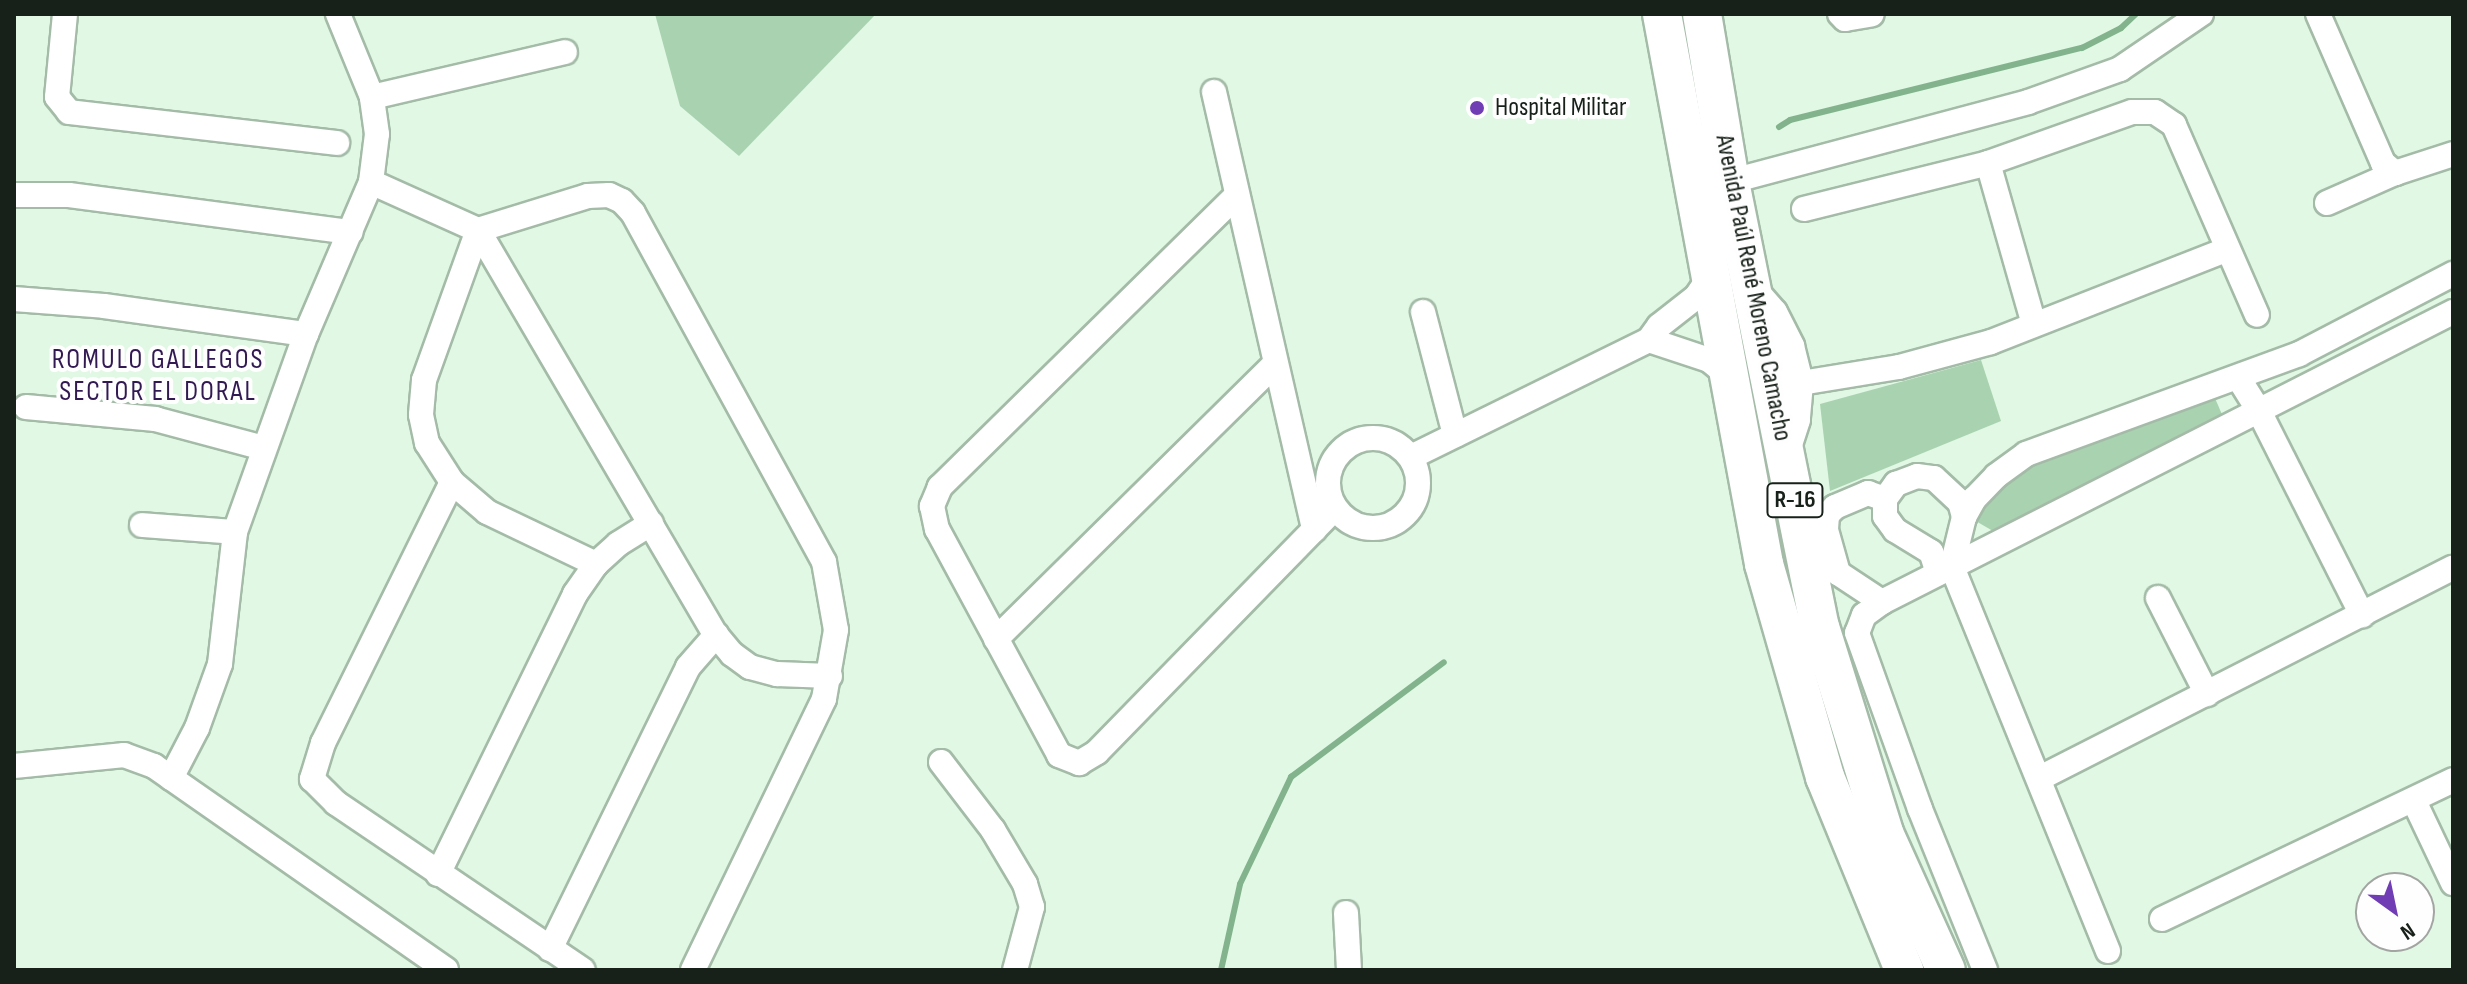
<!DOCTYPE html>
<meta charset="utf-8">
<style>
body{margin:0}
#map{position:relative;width:2467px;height:984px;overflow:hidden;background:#e0f8e4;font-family:"Sofia Sans Condensed",sans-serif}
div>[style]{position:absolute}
.green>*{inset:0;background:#a9d2b0}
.stream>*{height:6px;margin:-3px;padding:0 3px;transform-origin:3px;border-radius:3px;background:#82b38c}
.roads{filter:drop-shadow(2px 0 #a4bba8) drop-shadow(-2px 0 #a4bba8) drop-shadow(0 2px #a4bba8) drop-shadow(0 -2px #a4bba8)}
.street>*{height:24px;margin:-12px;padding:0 12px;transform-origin:12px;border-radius:12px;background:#fff}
.street>.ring{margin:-12px;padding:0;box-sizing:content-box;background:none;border:24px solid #fff;border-radius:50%}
.primary>*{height:38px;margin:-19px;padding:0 19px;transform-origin:19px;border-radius:19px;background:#fff}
.dots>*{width:22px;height:22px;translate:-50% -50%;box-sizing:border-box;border:4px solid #fefefe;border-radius:50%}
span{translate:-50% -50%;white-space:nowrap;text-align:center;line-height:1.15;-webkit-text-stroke:8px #fefefe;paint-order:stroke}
.shield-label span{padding:2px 6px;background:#fefefe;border:2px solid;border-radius:6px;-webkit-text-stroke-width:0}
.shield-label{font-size:24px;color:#172019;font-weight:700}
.poi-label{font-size:26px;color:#172019}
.left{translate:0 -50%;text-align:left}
.street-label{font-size:26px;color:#172019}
.neighbourhood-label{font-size:28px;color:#321952;letter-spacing:2px}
.frame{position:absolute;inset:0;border:16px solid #172019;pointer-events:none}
.north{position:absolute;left:2355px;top:872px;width:80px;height:80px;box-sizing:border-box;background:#fefefe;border:2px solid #a2a5a2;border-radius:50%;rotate:147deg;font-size:22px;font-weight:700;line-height:32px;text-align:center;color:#172019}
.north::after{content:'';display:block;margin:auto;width:28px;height:36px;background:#713db4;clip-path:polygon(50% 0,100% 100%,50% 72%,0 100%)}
</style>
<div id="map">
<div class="green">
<i style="clip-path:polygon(655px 14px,876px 14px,739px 156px,680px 106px)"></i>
<i style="clip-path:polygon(1981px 360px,2001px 421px,1830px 491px,1820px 404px)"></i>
<i style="clip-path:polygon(2214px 396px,2224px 419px,1993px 531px,1974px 520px,1997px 486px,2020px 469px)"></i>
</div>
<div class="stream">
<i style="left:1779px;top:127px;width:13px;rotate:-32deg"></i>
<i style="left:1790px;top:120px;width:301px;rotate:-13.9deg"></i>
<i style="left:2082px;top:48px;width:44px;rotate:-27.1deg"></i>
<i style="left:2121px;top:28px;width:21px;rotate:-43deg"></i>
<i style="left:1221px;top:970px;width:88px;rotate:-77.5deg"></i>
<i style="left:1240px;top:884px;width:119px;rotate:-64.5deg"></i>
<i style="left:1291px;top:777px;width:191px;rotate:-36.9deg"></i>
</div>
<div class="roads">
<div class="street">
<i style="left:65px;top:14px;width:83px;rotate:95.5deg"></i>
<i style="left:57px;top:97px;width:19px;rotate:51deg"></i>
<i style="left:69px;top:112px;width:270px;rotate:6.6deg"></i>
<i style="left:1840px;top:14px;width:7px;rotate:45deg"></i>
<i style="left:1845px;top:19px;width:27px;rotate:-10deg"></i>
<i style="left:2318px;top:14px;width:163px;rotate:66.4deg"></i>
<i style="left:2383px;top:163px;width:16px;rotate:40deg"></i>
<i style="left:1214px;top:92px;width:449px;rotate:77.1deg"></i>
<i style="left:372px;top:97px;width:198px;rotate:-13.1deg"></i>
<i style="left:1988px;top:163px;width:167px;rotate:74.1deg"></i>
<i style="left:371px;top:182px;width:117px;rotate:24.2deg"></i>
<i style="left:478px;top:230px;width:470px;rotate:59.6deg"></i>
<i style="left:716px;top:635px;width:25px;rotate:50deg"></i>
<i style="left:732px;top:654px;width:22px;rotate:36deg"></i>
<i style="left:750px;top:667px;width:28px;rotate:15deg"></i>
<i style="left:777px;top:674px;width:53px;rotate:2.2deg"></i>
<i style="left:1717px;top:185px;width:322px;rotate:-14.9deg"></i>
<i style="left:2028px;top:102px;width:98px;rotate:-19.7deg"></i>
<i style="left:2120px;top:69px;width:98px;rotate:-34.2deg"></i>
<i style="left:14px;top:195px;width:55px"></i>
<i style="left:69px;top:195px;width:284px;rotate:7.5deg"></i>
<i style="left:1237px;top:195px;width:417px;rotate:135.5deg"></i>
<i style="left:940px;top:487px;width:21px;rotate:113deg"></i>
<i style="left:932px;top:506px;width:24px;rotate:78deg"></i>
<i style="left:937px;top:529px;width:257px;rotate:61.6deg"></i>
<i style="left:1059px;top:755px;width:22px;rotate:22deg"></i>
<i style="left:1079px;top:763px;width:21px;rotate:-31deg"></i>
<i style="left:1097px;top:752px;width:339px;rotate:-45.7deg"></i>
<i style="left:2327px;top:203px;width:74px;rotate:-23.8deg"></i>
<i style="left:2395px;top:173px;width:61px;rotate:-18.1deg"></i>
<i style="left:1804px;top:209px;width:190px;rotate:-14deg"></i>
<i style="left:1988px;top:163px;width:153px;rotate:-19.5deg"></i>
<i style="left:2132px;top:112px;width:23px"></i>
<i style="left:2155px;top:112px;width:23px;rotate:34deg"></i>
<i style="left:2174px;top:125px;width:207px;rotate:66.4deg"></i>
<i style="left:478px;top:230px;width:115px;rotate:-17.2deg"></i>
<i style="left:588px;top:196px;width:21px;rotate:-3deg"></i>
<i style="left:609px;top:195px;width:14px;rotate:25deg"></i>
<i style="left:622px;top:201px;width:16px;rotate:47deg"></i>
<i style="left:633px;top:213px;width:398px;rotate:61.3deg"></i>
<i style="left:824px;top:562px;width:69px;rotate:80deg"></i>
<i style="left:836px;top:630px;width:70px;rotate:99.9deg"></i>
<i style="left:824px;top:699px;width:301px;rotate:115.8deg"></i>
<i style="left:478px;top:230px;width:159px;rotate:109.8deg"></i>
<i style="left:424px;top:380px;width:35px;rotate:95deg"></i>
<i style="left:421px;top:415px;width:29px;rotate:78deg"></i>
<i style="left:427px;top:443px;width:46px;rotate:57.3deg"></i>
<i style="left:452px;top:482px;width:46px;rotate:40.6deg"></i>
<i style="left:487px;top:512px;width:121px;rotate:25.5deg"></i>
<i style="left:1709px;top:278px;width:23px;rotate:124deg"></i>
<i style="left:1696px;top:297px;width:47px;rotate:141.9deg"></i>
<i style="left:1659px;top:326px;width:17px;rotate:126deg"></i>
<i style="left:1649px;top:340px;width:63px;rotate:18.4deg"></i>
<i style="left:1709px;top:360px;width:26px;rotate:39deg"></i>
<i style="left:1755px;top:289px;width:30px;rotate:49deg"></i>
<i style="left:1775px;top:312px;width:38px;rotate:63deg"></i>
<i style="left:1792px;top:346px;width:38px;rotate:76deg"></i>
<i style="left:1801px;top:383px;width:37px;rotate:95deg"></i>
<i style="left:1798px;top:420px;width:32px;rotate:108deg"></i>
<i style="left:14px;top:299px;width:90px;rotate:4.4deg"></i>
<i style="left:104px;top:306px;width:204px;rotate:7.9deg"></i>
<i style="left:1423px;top:312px;width:127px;rotate:75.4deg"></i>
<i style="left:2239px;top:379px;width:38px;rotate:58deg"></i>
<i style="left:2259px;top:411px;width:229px;rotate:63.2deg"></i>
<i style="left:1801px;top:383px;width:99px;rotate:-9.3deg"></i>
<i style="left:1899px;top:367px;width:95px;rotate:-15.2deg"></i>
<i style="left:1991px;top:342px;width:252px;rotate:-21.4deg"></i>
<i style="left:26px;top:407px;width:130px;rotate:5.3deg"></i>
<i style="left:155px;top:419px;width:113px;rotate:14.9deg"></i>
<i class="ring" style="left:1328px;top:438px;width:66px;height:66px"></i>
<i style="left:1411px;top:457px;width:265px;rotate:-26.2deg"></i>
<i style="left:452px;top:482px;width:291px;rotate:116.3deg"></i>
<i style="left:323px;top:743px;width:38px;rotate:107deg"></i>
<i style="left:312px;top:779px;width:34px;rotate:45deg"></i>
<i style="left:336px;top:803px;width:298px;rotate:34.1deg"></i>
<i style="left:1885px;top:499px;width:18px;rotate:-161deg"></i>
<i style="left:1868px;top:493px;width:36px;rotate:157deg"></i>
<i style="left:1835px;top:507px;width:11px;rotate:135deg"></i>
<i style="left:1827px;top:515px;width:15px;rotate:94deg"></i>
<i style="left:1826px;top:530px;width:45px;rotate:74.4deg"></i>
<i style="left:1838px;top:573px;width:53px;rotate:33.4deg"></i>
<i style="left:1882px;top:602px;width:22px;rotate:144deg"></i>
<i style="left:1864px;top:615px;width:19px;rotate:111deg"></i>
<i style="left:1857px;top:633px;width:187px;rotate:70.3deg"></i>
<i style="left:1920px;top:809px;width:174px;rotate:68deg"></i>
<i style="left:142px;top:525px;width:93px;rotate:4.3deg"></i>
<i style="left:1938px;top:573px;width:22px;rotate:-108deg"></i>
<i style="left:1931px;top:552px;width:42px;rotate:-148.6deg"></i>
<i style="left:1895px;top:530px;width:17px;rotate:-126deg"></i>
<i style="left:1885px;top:516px;width:17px;rotate:-90deg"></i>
<i style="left:1885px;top:499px;width:19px;rotate:-54deg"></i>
<i style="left:1896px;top:484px;width:22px;rotate:-21deg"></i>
<i style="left:1917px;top:476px;width:17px;rotate:7deg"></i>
<i style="left:1934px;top:478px;width:35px;rotate:43deg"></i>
<i style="left:1960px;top:502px;width:16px;rotate:75deg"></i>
<i style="left:2158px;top:598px;width:108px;rotate:63deg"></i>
<i style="left:1882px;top:602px;width:640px;rotate:-26.93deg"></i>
<i style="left:996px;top:639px;width:390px;rotate:-44.6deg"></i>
<i style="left:941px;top:762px;width:86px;rotate:52.6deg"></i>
<i style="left:993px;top:830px;width:63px;rotate:59.3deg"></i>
<i style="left:1025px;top:884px;width:24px;rotate:73deg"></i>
<i style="left:1032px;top:907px;width:65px;rotate:105.1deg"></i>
<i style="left:14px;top:766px;width:111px;rotate:-5.7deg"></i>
<i style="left:124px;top:755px;width:32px;rotate:20deg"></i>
<i style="left:154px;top:766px;width:356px;rotate:34.9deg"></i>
<i style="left:171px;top:778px;width:56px;rotate:-62.5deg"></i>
<i style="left:197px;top:728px;width:68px;rotate:-70.2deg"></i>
<i style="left:220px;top:664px;width:133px;rotate:-83.5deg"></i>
<i style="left:235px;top:532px;width:210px;rotate:-70.3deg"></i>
<i style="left:306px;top:334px;width:165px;rotate:-66.8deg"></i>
<i style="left:371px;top:182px;width:48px;rotate:-82.9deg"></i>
<i style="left:377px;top:134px;width:37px;rotate:-98deg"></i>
<i style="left:372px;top:97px;width:90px;rotate:-112.3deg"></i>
<i style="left:2040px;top:778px;width:463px;rotate:-27deg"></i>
<i style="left:2414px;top:801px;width:91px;rotate:64.6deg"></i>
<i style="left:438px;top:874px;width:312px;rotate:-63.9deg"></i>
<i style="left:575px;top:594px;width:37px;rotate:-55deg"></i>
<i style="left:596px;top:564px;width:30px;rotate:-42deg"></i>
<i style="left:618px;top:544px;width:39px;rotate:-32deg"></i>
<i style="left:1346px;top:913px;width:57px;rotate:87deg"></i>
<i style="left:2162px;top:919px;width:322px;rotate:-25.5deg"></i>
<i style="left:550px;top:949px;width:314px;rotate:-63.9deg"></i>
<i style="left:688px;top:667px;width:43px;rotate:-48.8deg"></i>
<i style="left:2108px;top:951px;width:415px;rotate:-112.1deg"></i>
<i style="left:1952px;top:566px;width:50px;rotate:-76.2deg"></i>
<i style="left:1964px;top:517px;width:21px;rotate:-61deg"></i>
<i style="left:1974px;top:499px;width:32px;rotate:-46deg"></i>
<i style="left:1996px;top:476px;width:37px;rotate:-36deg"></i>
<i style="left:2026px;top:454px;width:291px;rotate:-20.1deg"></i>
<i style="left:2299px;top:354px;width:174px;rotate:-27.5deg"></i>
</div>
<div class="primary">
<i style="left:1662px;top:14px;width:559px;rotate:79.49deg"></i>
<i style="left:1764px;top:564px;width:222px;rotate:74deg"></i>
<i style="left:1825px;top:777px;width:209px;rotate:67.7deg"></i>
<i style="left:1702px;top:14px;width:170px;rotate:80.5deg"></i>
<i style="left:1730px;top:182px;width:454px;rotate:78.6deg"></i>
<i style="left:1820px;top:627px;width:216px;rotate:72.7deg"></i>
<i style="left:1884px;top:833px;width:150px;rotate:65.7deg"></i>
</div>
</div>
<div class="dots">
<i style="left:1477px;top:108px;background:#713db4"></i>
</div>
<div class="shield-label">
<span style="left:1795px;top:500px">R-16</span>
</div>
<div class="poi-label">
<span class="left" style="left:1495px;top:108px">Hospital Militar</span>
</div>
<div class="street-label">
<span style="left:1753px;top:288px;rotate:79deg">Avenida Paúl René Moreno Camacho</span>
</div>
<div class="neighbourhood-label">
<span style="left:158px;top:376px">ROMULO GALLEGOS<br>SECTOR EL DORAL</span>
</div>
<div class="frame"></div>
<div class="north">N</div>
</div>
